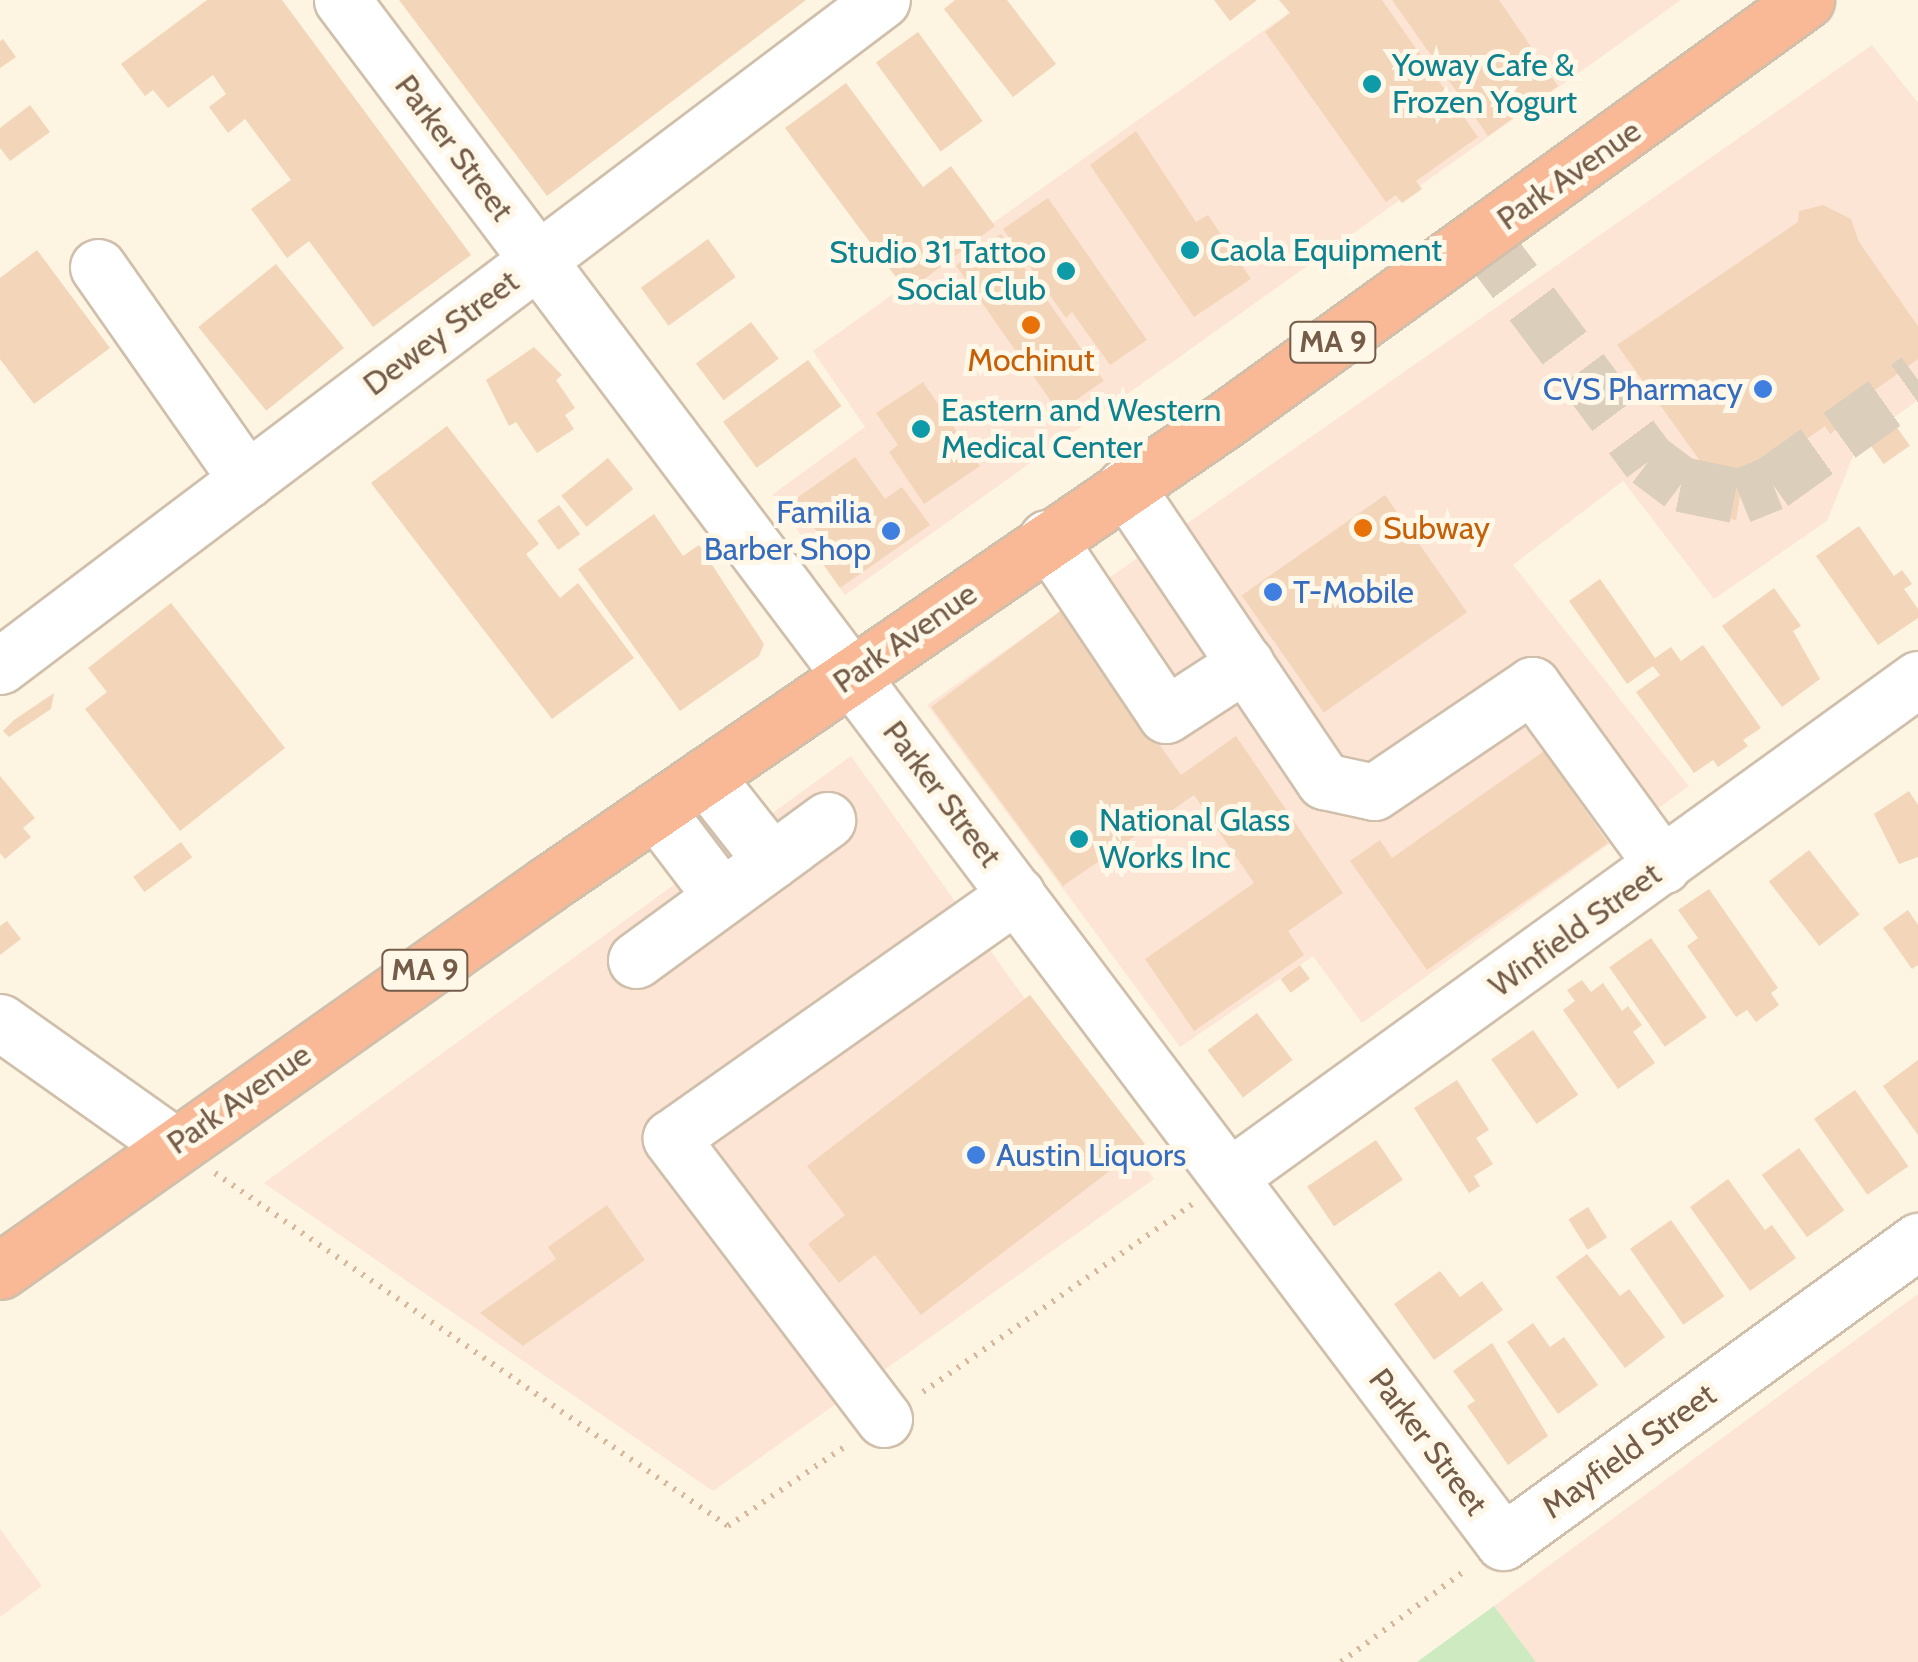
<!DOCTYPE html>
<style>
body{margin:0}
#map{position:relative;width:1918px;height:1662px;overflow:hidden;background:#fdf5e2;font-family:Cabin,sans-serif}
div>[style]{position:absolute}
.commercial>*{inset:0;background:#fde5d5}
.green>*{inset:0;background:#cdeac0}
.building>*{inset:0;background:#f3d5b9;transform-origin:0 0}
.minor-tunnel>*{height:55px;margin-top:-27.5px;transform-origin:0;background:repeating-linear-gradient(90deg,#dbcfbc 0 55px,transparent 0 83px)}
.path>*{height:6px;margin-top:-3px;transform-origin:0;background:repeating-linear-gradient(90deg,#d7b89c 0 2.5px,transparent 0 10.5px)}
.roads{filter:drop-shadow(2px 0 #d0bfab) drop-shadow(-2px 0 #d0bfab) drop-shadow(0 2px #d0bfab) drop-shadow(0 -2px #d0bfab)}
.minor>*{height:55px;margin:-27.5px;padding:0 27.5px;transform-origin:27.5px;border-radius:27.5px;background:#fff}
.highway>*{height:55px;margin:-27.5px;padding:0 27.5px;transform-origin:27.5px;border-radius:27.5px;background:#f9b997}
.dots>*{width:28px;height:28px;translate:-50% -50%;box-sizing:border-box;border:5px solid #fff8e8;border-radius:50%}
span{translate:-50% -50%;white-space:nowrap;text-align:center;line-height:1.15;-webkit-text-stroke:10px #fff8e8;paint-order:stroke}
.shield-label span{padding:2px 8px;background:#fff8e8;border:2px solid;border-radius:8px;-webkit-text-stroke-width:0}
.shield-label{font-size:30px;color:#745c48;font-weight:700}
.culture-label{font-size:32px;color:#0d838f}
.left{translate:0 -50%;text-align:left}
.right{translate:-100% -50%;text-align:right}
.street-label{font-size:32px;color:#745c48}
.food-label{font-size:32px;color:#c56008}
.shop-label{font-size:32px;color:#366cbe}
</style>
<div id="map">
<div class="commercial">
<i style="clip-path:polygon(1307px 0,1681px 0,845px 595px,772px 495px,865px 427px,813px 351px)"></i>
<i style="clip-path:polygon(1872px 45px,1918px 103px,1918px 400px,1858px 444px,1827px 521px,1714px 599px,1623px 481px,1513px 565px,1689px 786px,1362px 1023px,1313px 956px,1180px 1047px,927px 705px)"></i>
<i style="clip-path:polygon(851px 756px,1154px 1179px,713px 1491px,264px 1183px)"></i>
<i style="clip-path:polygon(1918px 1294px,1918px 1662px,1536px 1662px,1494px 1606px)"></i>
<i style="clip-path:polygon(0 1529px,42px 1586px,0 1617px)"></i>
</div>
<div class="green">
<i style="clip-path:polygon(1494px 1606px,1536px 1662px,1417px 1662px)"></i>
</div>
<div class="building">
<i style="clip-path:polygon(207px 0,282px 0,471px 255px,373px 327px,309px 241px,287px 258px,251px 209px,291px 180px,245px 119px,228px 133px,209px 107px,226px 94px,213px 75px,168px 108px,153px 90px,145px 96px,121px 64px)"></i>
<i style="clip-path:polygon(399px 0,806px 0,547px 196px)"></i>
<i style="clip-path:polygon(955px 0,1007px 0,1056px 64px,1013px 97px,944px 9px)"></i>
<i style="clip-path:polygon(1214px 0,1257px 0,1230px 21px)"></i>
<i style="clip-path:polygon(1279px 0,1382px 0,1478px 137px,1416px 181px,1422px 189px,1402px 203px,1396px 195px,1386px 202px,1265px 32px,1290px 13px)"></i>
<i style="clip-path:polygon(1392px 0,1499px 0,1558px 86px,1488px 136px)"></i>
<i style="left:918px;top:32px;width:110px;height:52px;rotate:54deg"></i>
<i style="clip-path:polygon(3px 39px,16px 57px,0 68px,0 41px)"></i>
<i style="clip-path:polygon(846px 83px,923px 187px,951px 166px,995px 226px,907px 292px,785px 128px)"></i>
<i style="clip-path:polygon(30px 105px,50px 132px,10px 161px,0 148px,0 128px)"></i>
<i style="clip-path:polygon(1136px 131px,1196px 222px,1208px 215px,1251px 279px,1194px 317px,1090px 165px)"></i>
<i style="clip-path:polygon(1048px 198px,1147px 340px,1110px 365px,1072px 312px,1066px 318px,1003px 229px)"></i>
<i style="clip-path:polygon(1823px 205px,1851px 219px,1859px 242px,1918px 326px,1918px 359px,1836px 418px,1842px 425px,1830px 434px,1825px 426px,1742px 485px,1736px 520px,1707px 515px,1713px 479px,1617px 345px,1798px 222px,1799px 211px)"></i>
<i style="left:1001px;top:234px;width:179px;height:55px;rotate:55deg"></i>
<i style="left:708px;top:239px;width:47px;height:83px;rotate:54deg"></i>
<i style="clip-path:polygon(37px 250px,110px 348px,34px 404px,0 359px,0 278px)"></i>
<i style="left:276px;top:264px;width:108px;height:100px;rotate:51deg"></i>
<i style="left:751px;top:322px;width:46px;height:69px;rotate:53deg"></i>
<i style="clip-path:polygon(534px 347px,562px 375px,556px 380px,575px 408px,565px 415px,574px 429px,537px 453px,516px 422px,509px 426px,486px 380px)"></i>
<i style="left:808px;top:360px;width:57px;height:105px;rotate:54deg"></i>
<i style="clip-path:polygon(923px 382px,980px 466px,924px 504px,889px 452px,898px 445px,876px 413px)"></i>
<i style="clip-path:polygon(447px 426px,539px 544px,526px 554px,560px 598px,578px 583px,634px 658px,552px 719px,371px 483px)"></i>
<i style="left:1896px;top:426px;width:24px;height:32px;rotate:55deg"></i>
<i style="clip-path:polygon(855px 457px,885px 499px,902px 487px,930px 525px,840px 588px,812px 548px,823px 540px,794px 500px)"></i>
<i style="left:608px;top:458px;width:40px;height:60px;rotate:51deg"></i>
<i style="left:1385px;top:495px;width:143px;height:175px;rotate:55deg"></i>
<i style="left:559px;top:505px;width:36px;height:27px;rotate:54deg"></i>
<i style="clip-path:polygon(654px 514px,683px 556px,699px 545px,764px 644px,759px 656px,680px 711px,578px 569px)"></i>
<i style="clip-path:polygon(1859px 526px,1894px 576px,1902px 570px,1912px 584px,1904px 589px,1918px 609px,1918px 618px,1878px 645px,1816px 556px)"></i>
<i style="clip-path:polygon(1600px 579px,1655px 658px,1671px 647px,1681px 661px,1703px 645px,1761px 728px,1743px 740px,1748px 746px,1718px 767px,1713px 760px,1694px 773px,1636px 692px,1660px 675px,1653px 666px,1627px 684px,1569px 601px)"></i>
<i style="clip-path:polygon(1774px 588px,1801px 626px,1793px 631px,1820px 679px,1782px 707px,1722px 626px)"></i>
<i style="clip-path:polygon(171px 603px,285px 748px,180px 831px,85px 709px,107px 692px,88px 668px)"></i>
<i style="clip-path:polygon(1063px 609px,1181px 775px,1236px 736px,1343px 893px,1288px 931px,1304px 955px,1194px 1031px,1145px 959px,1254px 883px,1194px 795px,1063px 886px,931px 707px)"></i>
<i style="clip-path:polygon(54px 693px,51px 709px,9px 737px,3px 731px,14px 720px)"></i>
<i style="clip-path:polygon(1544px 751px,1608px 843px,1427px 970px,1350px 861px,1380px 840px,1392px 858px)"></i>
<i style="clip-path:polygon(0 776px,35px 818px,23px 828px,31px 837px,5px 859px,0 853px)"></i>
<i style="clip-path:polygon(1909px 791px,1918px 805px,1918px 857px,1899px 864px,1874px 814px)"></i>
<i style="left:181px;top:842px;width:19px;height:59px;rotate:54deg"></i>
<i style="left:1809px;top:850px;width:82px;height:51px;rotate:52deg"></i>
<i style="clip-path:polygon(1709px 889px,1778px 988px,1771px 993px,1779px 1005px,1756px 1022px,1747px 1010px,1736px 1017px,1687px 946px,1698px 938px,1678px 910px)"></i>
<i style="clip-path:polygon(1908px 910px,1918px 925px,1918px 965px,1912px 969px,1883px 928px)"></i>
<i style="clip-path:polygon(7px 921px,21px 939px,0 955px,0 926px)"></i>
<i style="left:1651px;top:938px;width:97px;height:51px;rotate:55deg"></i>
<i style="left:1300px;top:965px;width:17px;height:24px;rotate:54deg"></i>
<i style="clip-path:polygon(1582px 980px,1591px 992px,1603px 983px,1622px 1011px,1628px 1006px,1642px 1025px,1633px 1032px,1655px 1063px,1618px 1089px,1563px 1010px,1575px 1001px,1567px 990px)"></i>
<i style="clip-path:polygon(1030px 995px,1145px 1144px,921px 1315px,875px 1255px,839px 1283px,808px 1244px,845px 1215px,807px 1166px)"></i>
<i style="left:1257px;top:1013px;width:59px;height:62px;rotate:53deg"></i>
<i style="left:1533px;top:1030px;width:79px;height:51px;rotate:55deg"></i>
<i style="clip-path:polygon(1918px 1060px,1918px 1135px,1883px 1086px)"></i>
<i style="clip-path:polygon(1457px 1080px,1489px 1130px,1476px 1138px,1493px 1164px,1474px 1176px,1480px 1186px,1469px 1193px,1414px 1108px)"></i>
<i style="left:1855px;top:1090px;width:93px;height:50px;rotate:55deg"></i>
<i style="left:1376px;top:1140px;width:48px;height:83px;rotate:56deg"></i>
<i style="left:1799px;top:1148px;width:77px;height:46px;rotate:54deg"></i>
<i style="clip-path:polygon(1728px 1179px,1765px 1230px,1772px 1225px,1796px 1258px,1750px 1291px,1690px 1207px)"></i>
<i style="clip-path:polygon(607px 1205px,645px 1260px,523px 1346px,480px 1313px,556px 1259px,548px 1247px)"></i>
<i style="left:1588px;top:1207px;width:36px;height:23px;rotate:58deg"></i>
<i style="left:1671px;top:1220px;width:93px;height:50px;rotate:55deg"></i>
<i style="clip-path:polygon(1587px 1254px,1620px 1296px,1629px 1289px,1665px 1337px,1625px 1368px,1556px 1277px)"></i>
<i style="clip-path:polygon(1440px 1271px,1460px 1297px,1482px 1281px,1503px 1310px,1434px 1360px,1394px 1304px)"></i>
<i style="clip-path:polygon(1533px 1323px,1550px 1347px,1564px 1337px,1598px 1385px,1558px 1414px,1507px 1342px)"></i>
<i style="clip-path:polygon(1492px 1343px,1548px 1436px,1508px 1465px,1467px 1406px,1475px 1401px,1453px 1371px)"></i>
</div>
<div class="minor-tunnel">
<i style="left:1482px;top:237px;width:279px;rotate:53.2deg"></i>
<i style="left:1649px;top:460px;width:40px;rotate:37deg"></i>
<i style="left:1681px;top:484px;width:60px;rotate:11.5deg"></i>
<i style="left:1740px;top:496px;width:35px;rotate:-22deg"></i>
<i style="left:1772px;top:483px;width:179px;rotate:-35.5deg"></i>
</div>
<div class="path">
<i style="left:215px;top:1173px;width:623px;rotate:34.53deg"></i>
<i style="left:728px;top:1526px;width:144px;rotate:-34.2deg"></i>
<i style="left:923px;top:1392px;width:328px;rotate:-34.9deg"></i>
<i style="left:1341px;top:1662px;width:155px;rotate:-36.4deg"></i>
</div>
<div class="roads">
<div class="minor">
<i style="left:342px;top:0;width:1930px;rotate:53.02deg"></i>
<i style="left:1503px;top:1542px;width:513px;rotate:-35.95deg"></i>
<i style="left:98px;top:267px;width:260px;rotate:55deg"></i>
<i style="left:1125px;top:486px;width:356px;rotate:56deg"></i>
<i style="left:1324px;top:781px;width:51px;rotate:12.4deg"></i>
<i style="left:1374px;top:792px;width:191px;rotate:-34.1deg"></i>
<i style="left:1532px;top:685px;width:223px;rotate:54deg"></i>
<i style="left:1047px;top:538px;width:213px;rotate:56.1deg"></i>
<i style="left:1166px;top:715px;width:95px;rotate:-33deg"></i>
<i style="left:0;top:666px;width:1105px;rotate:-37.06deg"></i>
<i style="left:705px;top:776px;width:108px;rotate:51.8deg"></i>
<i style="left:656px;top:810px;width:109px;rotate:52.8deg"></i>
<i style="left:636px;top:960px;width:237px;rotate:-36.2deg"></i>
<i style="left:0;top:1022px;width:213px;rotate:35.3deg"></i>
<i style="left:1229px;top:1177px;width:850px;rotate:-35.86deg"></i>
<i style="left:884px;top:1419px;width:353px;rotate:-127.2deg"></i>
<i style="left:671px;top:1138px;width:423px;rotate:-35.2deg"></i>
</div>
<div class="highway">
<i style="left:0;top:1271px;width:671px;rotate:-35.23deg"></i>
<i style="left:548px;top:884px;width:821px;rotate:-34.43deg"></i>
<i style="left:1225px;top:420px;width:717px;rotate:-35.86deg"></i>
</div>
</div>
<div class="dots">
<i style="left:1372px;top:84px;background:#0f9aa8"></i>
<i style="left:1190px;top:250px;background:#0f9aa8"></i>
<i style="left:1066px;top:271px;background:#0f9aa8"></i>
<i style="left:1031px;top:325px;background:#e8710a"></i>
<i style="left:1763px;top:389px;background:#3f7fe0"></i>
<i style="left:921px;top:429px;background:#0f9aa8"></i>
<i style="left:1363px;top:528px;background:#e8710a"></i>
<i style="left:891px;top:531px;background:#3f7fe0"></i>
<i style="left:1273px;top:592px;background:#3f7fe0"></i>
<i style="left:1079px;top:839px;background:#0f9aa8"></i>
<i style="left:976px;top:1155px;background:#3f7fe0"></i>
</div>
<div class="shield-label">
<span style="left:1333px;top:342px">MA 9</span>
<span style="left:425px;top:970px">MA 9</span>
</div>
<div class="culture-label">
<span class="left" style="left:1392px;top:84px">Yoway Cafe &amp;<br>Frozen Yogurt</span>
<span class="left" style="left:1210px;top:250px">Caola Equipment</span>
<span class="right" style="left:1046px;top:271px">Studio 31 Tattoo<br>Social Club</span>
<span class="left" style="left:941px;top:429px">Eastern and Western<br>Medical Center</span>
<span class="left" style="left:1099px;top:839px">National Glass<br>Works Inc</span>
</div>
<div class="street-label">
<span style="left:454px;top:148px;rotate:53deg">Parker Street</span>
<span style="left:1569px;top:175px;rotate:-35deg">Park Avenue</span>
<span style="left:441px;top:333px;rotate:-37deg">Dewey Street</span>
<span style="left:905px;top:638px;rotate:-35deg">Park Avenue</span>
<span style="left:942px;top:794px;rotate:53deg">Parker Street</span>
<span style="left:1575px;top:930px;rotate:-36deg">Winfield Street</span>
<span style="left:239px;top:1099px;rotate:-35deg">Park Avenue</span>
<span style="left:1428px;top:1442px;rotate:53deg">Parker Street</span>
<span style="left:1629px;top:1451px;rotate:-36deg">Mayfield Street</span>
</div>
<div class="food-label">
<span style="left:1031px;top:360px">Mochinut</span>
<span class="left" style="left:1383px;top:528px">Subway</span>
</div>
<div class="shop-label">
<span class="right" style="left:1743px;top:389px">CVS Pharmacy</span>
<span class="right" style="left:871px;top:531px">Familia<br>Barber Shop</span>
<span class="left" style="left:1293px;top:592px">T-Mobile</span>
<span class="left" style="left:996px;top:1155px">Austin Liquors</span>
</div>
</div>
